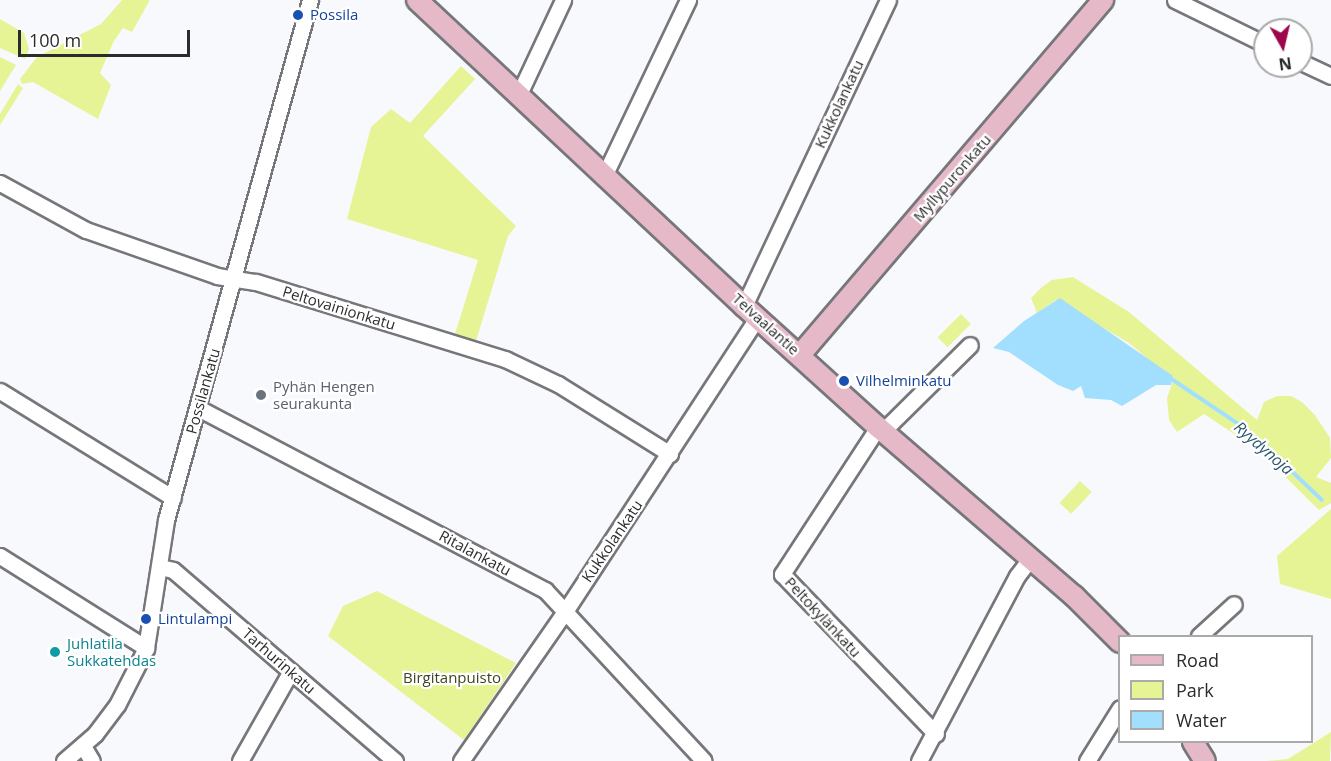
<!DOCTYPE html>
<meta charset="utf-8">
<style>
body{margin:0}
#map{position:relative;width:1331px;height:761px;overflow:hidden;background:#f8f9fd;font-family:"Open Sans",sans-serif}
div>[style]{position:absolute}
.green>*{inset:0;background:#e6f496;transform-origin:0 0}
.water>*{inset:0;background:#a2dffe}
.stream>*{height:4px;margin:-2px;padding:0 2px;transform-origin:2px;border-radius:2px;background:#a2dffe}
.roads{filter:drop-shadow(2px 0 #76767b) drop-shadow(-2px 0 #76767b) drop-shadow(0 2px #76767b) drop-shadow(0 -2px #76767b)}
.minor>*{height:15px;margin:-7.5px;padding:0 7.5px;transform-origin:7.5px;border-radius:7.5px;background:#fff}
.major>*{height:20px;margin:-10px;padding:0 10px;transform-origin:10px;border-radius:10px;background:#e5b9c8}
.dots>*{width:16px;height:16px;translate:-50% -50%;box-sizing:border-box;border:3px solid #fff;border-radius:50%}
span{translate:-50% -50%;white-space:nowrap;text-align:center;line-height:1.15;-webkit-text-stroke:4.5px #fff;paint-order:stroke}
.transit-label{font-size:15px;color:#164399}
.left{translate:0 -50%;text-align:left}
.street-label{font-size:15px;color:#2a2b2c}
.worship-label{font-size:15px;color:#5b616d}
.culture-label{font-size:15px;color:#0d838f}
.park-label{font-size:15px;color:#3f451c}
.water-label{font-size:16px;color:#28566c;font-style:italic}
.legend{position:absolute;left:1118px;top:635px;width:195px;height:108px;box-sizing:border-box;background:#fff;border:2px solid #aaaaab;margin:0;padding:8px 10px;list-style:none;font-size:18px;color:#2a2b2c}
.legend li{display:flex;align-items:center;gap:12px;height:30px}
.legend b{width:30px;border:2px solid #aaaaab}
.north{position:absolute;left:1253px;top:18px;width:60px;height:60px;box-sizing:border-box;background:#fff;border:2px solid #aaaaab;border-radius:50%;rotate:172deg;font-size:16px;font-weight:700;line-height:24px;text-align:center;color:#2a2b2c}
.north::after{content:'';display:block;margin:auto;width:21px;height:27px;background:#9f074c;clip-path:polygon(50% 0,100% 100%,50% 72%,0 100%)}
.scale{position:absolute;left:18px;top:30px;width:172px;height:27px;box-sizing:border-box;border:3px solid #2a2b2c;border-top:0;padding-left:8px;font-size:18px;line-height:21px;white-space:nowrap;color:#2a2b2c;-webkit-text-stroke:4px #fff;paint-order:stroke}
</style>
<div id="map">
<div class="green">
<i style="clip-path:polygon(122px 0,150px 0,132px 32px,123px 28px,114px 41px,100px 73px,111px 85px,98px 119px,33px 82px,22px 84px,20px 79px,37px 57px,101px 24px)"></i>
<i style="clip-path:polygon(0 19px,24px 33px,29px 49px,25px 59px,0 48px)"></i>
<i style="clip-path:polygon(0 57px,16px 65px,0 91px)"></i>
<i style="clip-path:polygon(461px 66px,475px 79px,423px 136px,516px 226px,508px 236px,476px 341px,455px 334px,478px 260px,347px 219px,371px 127px,391px 109px,410px 123px)"></i>
<i style="clip-path:polygon(18px 84px,23px 88px,0 125px,0 114px)"></i>
<i style="clip-path:polygon(1073px 277px,1129px 312px,1257px 420px,1264px 402px,1277px 396px,1291px 396px,1302px 402px,1315px 415px,1330px 438px,1331px 458px,1316px 477px,1331px 483px,1331px 503px,1319px 510px,1257px 449px,1204px 414px,1177px 432px,1169px 420px,1167px 398px,1173px 380px,1129px 343px,1056px 300px,1037px 313px,1031px 298px,1042px 287px,1052px 280px)"></i>
<i style="left:961px;top:314px;width:14px;height:33px;rotate:45deg"></i>
<i style="left:1080px;top:481px;width:16px;height:30px;rotate:43deg"></i>
<i style="clip-path:polygon(1331px 509px,1331px 599px,1280px 584px,1277px 556px)"></i>
<i style="clip-path:polygon(377px 591px,516px 663px,464px 740px,328px 636px,343px 606px)"></i>
<i style="clip-path:polygon(1331px 732px,1330px 761px,1266px 761px,1288px 759px)"></i>
</div>
<div class="water">
<i style="clip-path:polygon(1060px 298px,1173px 376px,1171px 385px,1156px 385px,1122px 406px,1111px 400px,1085px 398px,1081px 386px,1073px 391px,1058px 385px,1009px 352px,993px 348px,1024px 321px)"></i>
</div>
<div class="stream">
<i style="left:1173px;top:380px;width:92px;rotate:33.9deg"></i>
<i style="left:1249px;top:431px;width:100px;rotate:43.4deg"></i>
</div>
<div class="roads">
<div class="minor">
<i style="left:1175px;top:0;width:100px;rotate:26.1deg"></i>
<i style="left:1301px;top:62px;width:33px;rotate:25deg"></i>
<i style="left:519px;top:94px;width:104px;rotate:-64.9deg"></i>
<i style="left:605px;top:174px;width:193px;rotate:-64.5deg"></i>
<i style="left:0;top:183px;width:98px;rotate:28.7deg"></i>
<i style="left:86px;top:230px;width:139px;rotate:19.3deg"></i>
<i style="left:217px;top:276px;width:39px;rotate:9deg"></i>
<i style="left:256px;top:282px;width:261px;rotate:17.2deg"></i>
<i style="left:505px;top:359px;width:59px;rotate:25.3deg"></i>
<i style="left:558px;top:384px;width:132px;rotate:32deg"></i>
<i style="left:744px;top:306px;width:338px;rotate:-64.8deg"></i>
<i style="left:0;top:391px;width:203px;rotate:31.7deg"></i>
<i style="left:198px;top:408px;width:392px;rotate:27.7deg"></i>
<i style="left:545px;top:590px;width:233px;rotate:47.1deg"></i>
<i style="left:878px;top:427px;width:176px;rotate:123.1deg"></i>
<i style="left:782px;top:574px;width:222px;rotate:46.1deg"></i>
<i style="left:883px;top:431px;width:122px;rotate:-44.7deg"></i>
<i style="left:0;top:556px;width:173px;rotate:32.2deg"></i>
<i style="left:160px;top:567px;width:13px;rotate:13deg"></i>
<i style="left:173px;top:570px;width:293px;rotate:40.7deg"></i>
<i style="left:1199px;top:636px;width:47px;rotate:-42.4deg"></i>
<i style="left:83px;top:746px;width:17px;rotate:59deg"></i>
<i style="left:64px;top:761px;width:41px;rotate:-41.1deg"></i>
<i style="left:95px;top:734px;width:36px;rotate:-53deg"></i>
<i style="left:117px;top:705px;width:64px;rotate:-63deg"></i>
<i style="left:146px;top:648px;width:130px;rotate:-81.1deg"></i>
<i style="left:166px;top:520px;width:540px;rotate:-74.52deg"></i>
<i style="left:240px;top:761px;width:103px;rotate:-60.5deg"></i>
<i style="left:461px;top:761px;width:180px;rotate:-55.2deg"></i>
<i style="left:564px;top:613px;width:354px;rotate:-56.8deg"></i>
<i style="left:919px;top:761px;width:209px;rotate:-62.1deg"></i>
<i style="left:1017px;top:576px;width:21px;rotate:-53deg"></i>
<i style="left:1087px;top:761px;width:62px;rotate:-58.1deg"></i>
</div>
<div class="major">
<i style="left:417px;top:0;width:448px;rotate:43.1deg"></i>
<i style="left:744px;top:306px;width:181px;rotate:42.1deg"></i>
<i style="left:878px;top:427px;width:259px;rotate:40.8deg"></i>
<i style="left:1074px;top:596px;width:65px;rotate:45deg"></i>
<i style="left:800px;top:355px;width:467px;rotate:-49.5deg"></i>
<i style="left:1193px;top:742px;width:22px;rotate:58deg"></i>
</div>
</div>
<div class="dots">
<i style="left:298px;top:15px;background:#1a4fb4"></i>
<i style="left:844px;top:381px;background:#1a4fb4"></i>
<i style="left:261px;top:395px;background:#6b7280"></i>
<i style="left:146px;top:619px;background:#1a4fb4"></i>
<i style="left:55px;top:652px;background:#0f9aa8"></i>
</div>
<div class="transit-label">
<span class="left" style="left:310px;top:15px">Possila</span>
<span class="left" style="left:856px;top:381px">Vilhelminkatu</span>
<span class="left" style="left:158px;top:619px">Lintulampi</span>
</div>
<div class="street-label">
<span style="left:839px;top:104px;rotate:-65deg">Kukkolankatu</span>
<span style="left:952px;top:178px;rotate:-49deg">Myllypuronkatu</span>
<span style="left:339px;top:308px;rotate:17deg">Peltovainionkatu</span>
<span style="left:766px;top:324px;rotate:42deg">Teivaalantie</span>
<span style="left:203px;top:391px;rotate:-74deg">Possilankatu</span>
<span style="left:612px;top:541px;rotate:-56deg">Kukkolankatu</span>
<span style="left:475px;top:553px;rotate:28deg">Ritalankatu</span>
<span style="left:823px;top:617px;rotate:47deg">Peltokylänkatu</span>
<span style="left:279px;top:661px;rotate:41deg">Tarhurinkatu</span>
</div>
<div class="worship-label">
<span class="left" style="left:273px;top:395px">Pyhän Hengen<br>seurakunta</span>
</div>
<div class="culture-label">
<span class="left" style="left:67px;top:652px">Juhlatila<br>Sukkatehdas</span>
</div>
<div class="park-label">
<span style="left:452px;top:678px">Birgitanpuisto</span>
</div>
<div class="water-label">
<span style="left:1264px;top:448px;rotate:41deg">Ryydynoja</span>
</div>
<ul class="legend">
<li><b style="height:8px;background:#e5b9c8"></b>Road</li>
<li><b style="height:16px;background:#e6f496"></b>Park</li>
<li><b style="height:16px;background:#a2dffe"></b>Water</li>
</ul>
<div class="north">N</div>
<div class="scale">100 m</div>
</div>
